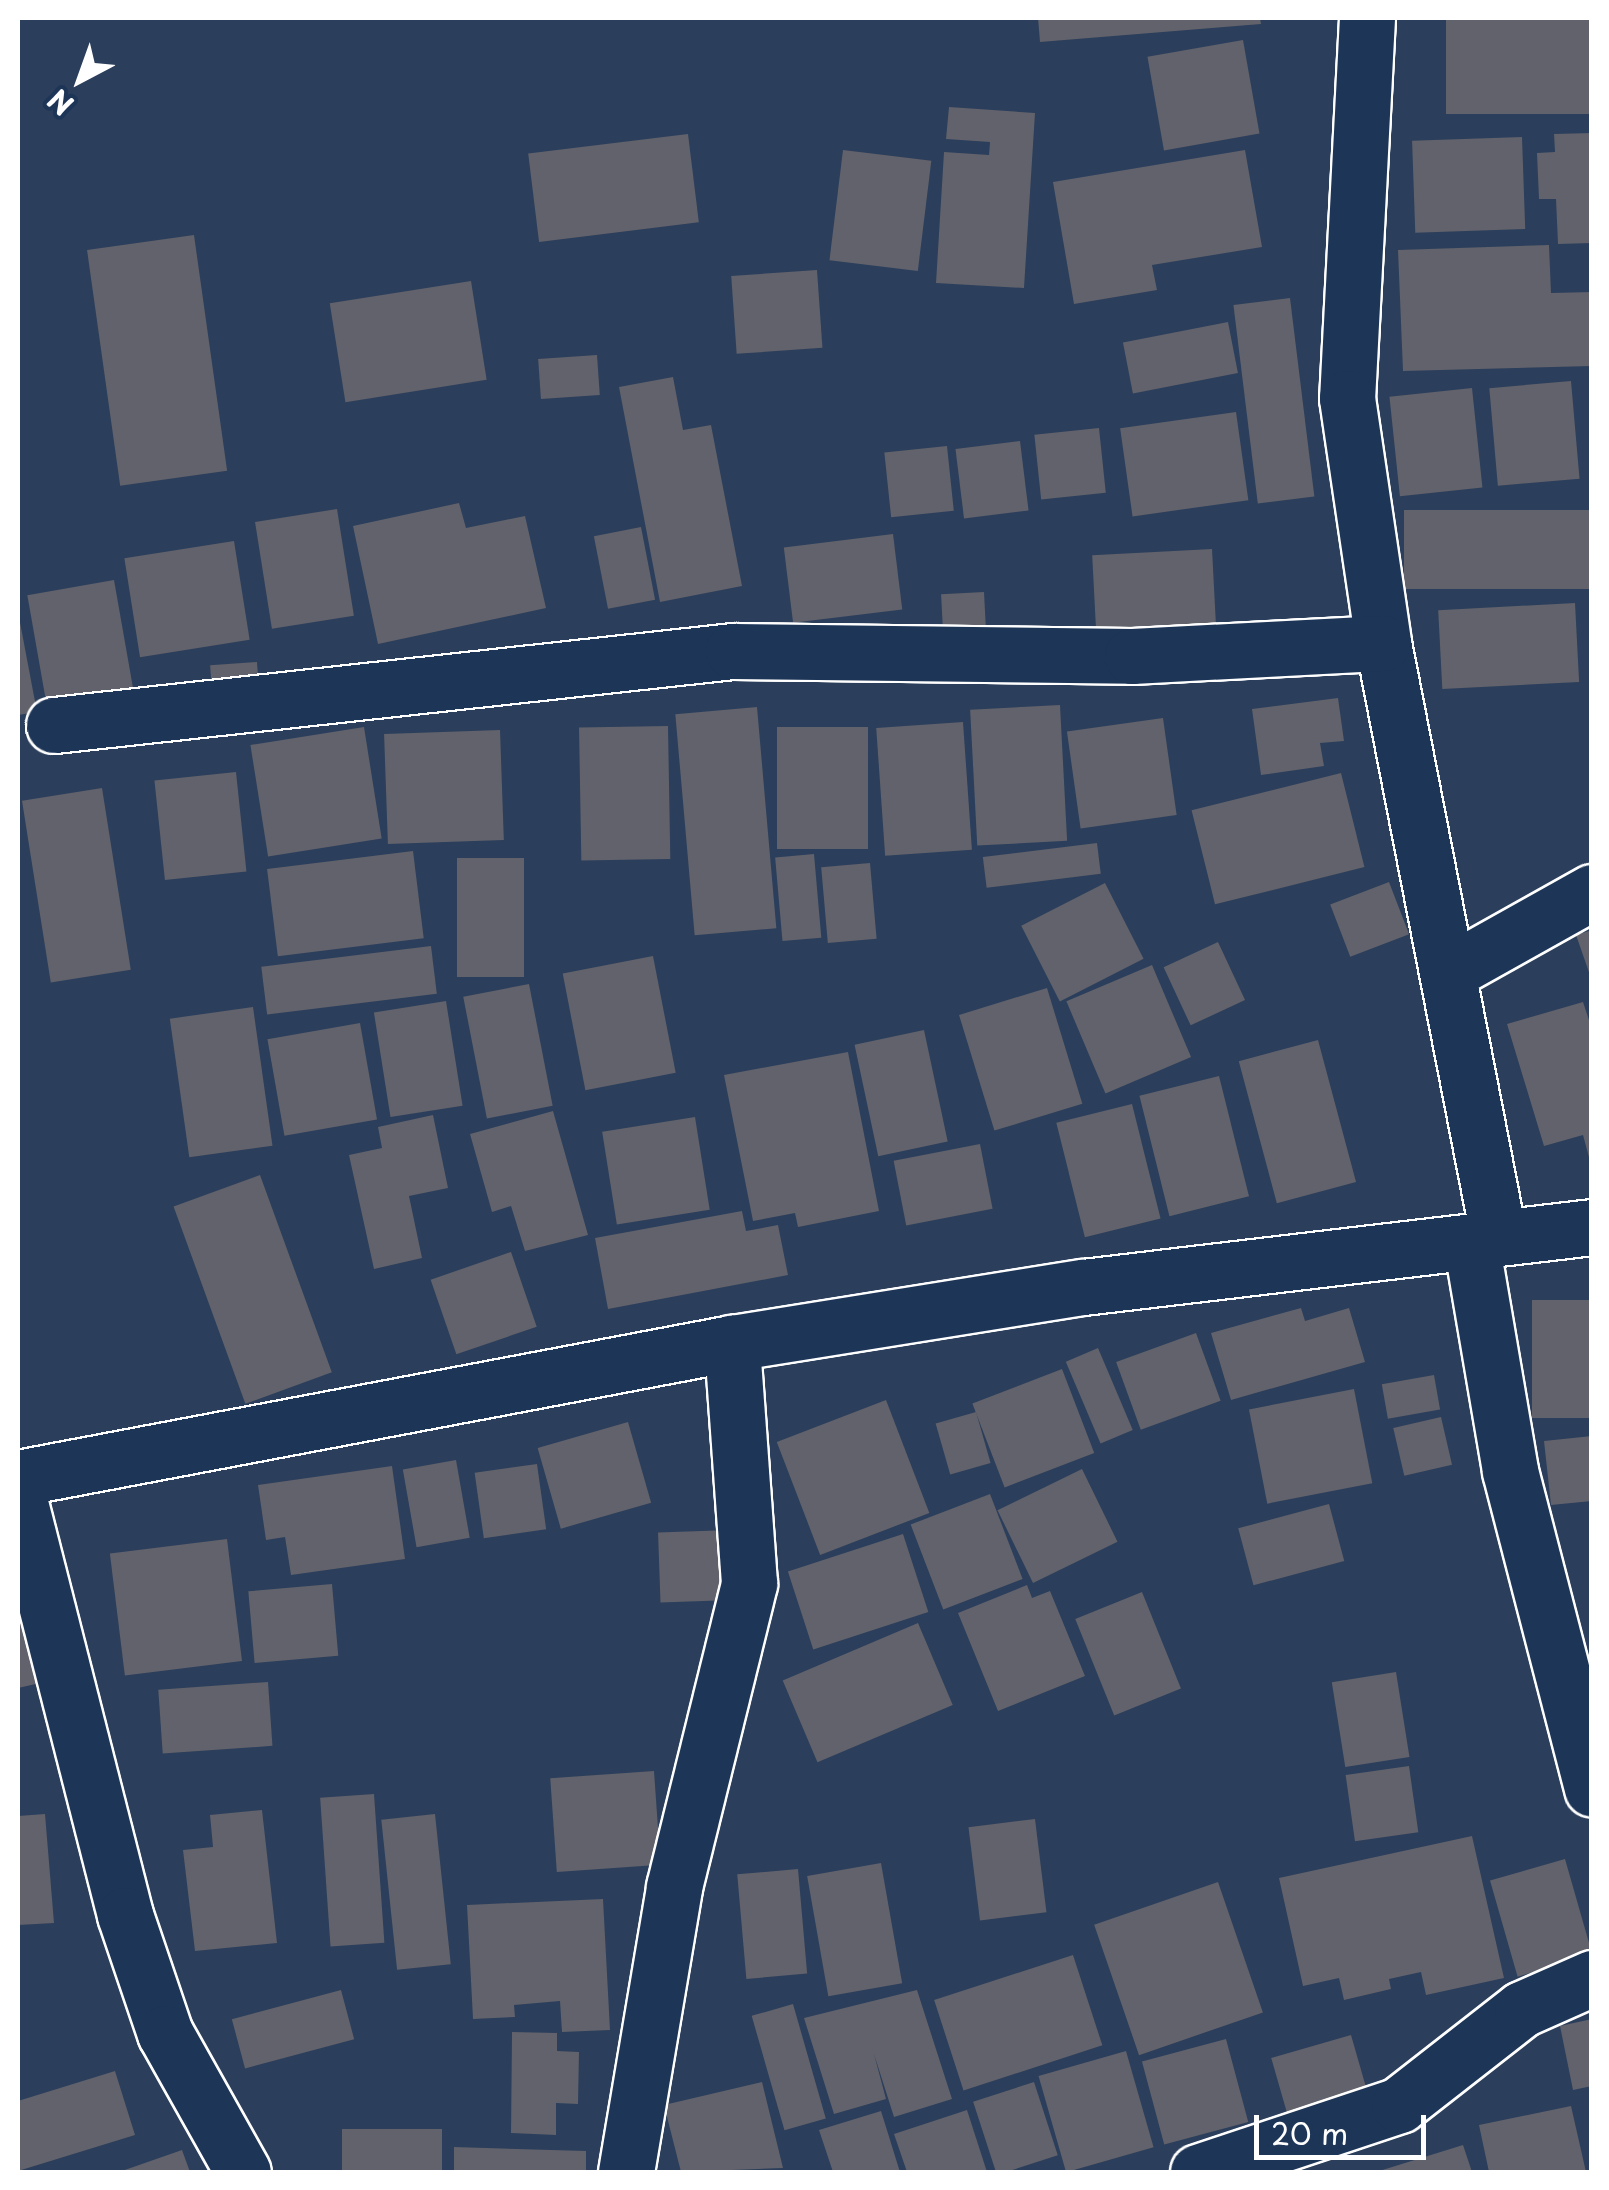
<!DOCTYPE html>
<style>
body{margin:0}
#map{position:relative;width:1609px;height:2190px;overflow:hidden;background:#2b3e5b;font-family:"Playpen Sans",sans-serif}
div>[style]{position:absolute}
.building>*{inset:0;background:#61626b;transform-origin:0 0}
.roads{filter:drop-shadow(2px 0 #fff) drop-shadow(-2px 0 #fff) drop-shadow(0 2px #fff) drop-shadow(0 -2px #fff)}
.minor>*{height:55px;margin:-27.5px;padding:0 27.5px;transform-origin:27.5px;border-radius:27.5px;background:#1d3557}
.secondary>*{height:55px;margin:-27.5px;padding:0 27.5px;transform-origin:27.5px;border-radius:27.5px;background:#1d3557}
span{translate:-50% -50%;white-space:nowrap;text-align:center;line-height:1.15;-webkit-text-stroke:10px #1d3557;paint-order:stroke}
.frame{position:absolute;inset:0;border:20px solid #fff;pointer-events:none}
.north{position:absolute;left:30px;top:30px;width:100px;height:100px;-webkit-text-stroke:8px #1d3557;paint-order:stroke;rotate:221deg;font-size:28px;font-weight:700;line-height:40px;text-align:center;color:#fff}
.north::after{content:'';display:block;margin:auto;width:35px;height:45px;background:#fff;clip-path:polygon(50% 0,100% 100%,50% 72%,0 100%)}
.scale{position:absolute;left:1254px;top:2115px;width:172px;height:45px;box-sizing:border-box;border:5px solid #fff;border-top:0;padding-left:12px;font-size:30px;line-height:35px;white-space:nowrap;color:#fff;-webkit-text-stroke:8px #1d3557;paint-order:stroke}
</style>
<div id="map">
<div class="building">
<i style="clip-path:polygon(1038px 18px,1260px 18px,1261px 24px,1040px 42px)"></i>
<i style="left:1446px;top:18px;width:146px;height:96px"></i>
<i style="left:1243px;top:40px;width:95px;height:97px;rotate:80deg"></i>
<i style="clip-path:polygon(949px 107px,1035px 113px,1024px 288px,936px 283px,944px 152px,989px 155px,990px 142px,946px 139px)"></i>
<i style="clip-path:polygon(1592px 133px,1592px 243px,1558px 244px,1556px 199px,1539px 199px,1537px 153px,1555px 152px,1554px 134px)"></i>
<i style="left:688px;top:134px;width:89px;height:161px;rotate:83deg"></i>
<i style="left:1522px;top:137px;width:92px;height:110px;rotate:88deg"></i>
<i style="left:843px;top:150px;width:89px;height:111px;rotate:7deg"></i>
<i style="clip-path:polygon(1245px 150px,1262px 247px,1152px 265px,1157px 290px,1074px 304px,1053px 182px)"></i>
<i style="left:194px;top:235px;width:238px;height:108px;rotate:82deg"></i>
<i style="clip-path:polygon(1549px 245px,1551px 293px,1592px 292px,1592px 366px,1403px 371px,1398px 250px)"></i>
<i style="left:817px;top:270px;width:78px;height:86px;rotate:86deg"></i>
<i style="left:471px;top:281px;width:100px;height:143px;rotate:81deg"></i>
<i style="left:1290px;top:298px;width:200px;height:57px;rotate:83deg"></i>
<i style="left:1228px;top:322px;width:52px;height:107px;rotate:79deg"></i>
<i style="left:597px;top:355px;width:40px;height:59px;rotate:86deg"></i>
<i style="clip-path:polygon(673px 377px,683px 430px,711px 425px,742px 586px,660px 602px,619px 387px)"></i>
<i style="left:1571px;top:381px;width:98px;height:82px;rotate:85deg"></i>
<i style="left:1472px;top:388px;width:100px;height:83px;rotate:84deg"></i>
<i style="left:1236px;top:412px;width:89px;height:117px;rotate:82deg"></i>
<i style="left:1099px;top:428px;width:65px;height:65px;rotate:84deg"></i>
<i style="left:1020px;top:441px;width:70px;height:65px;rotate:83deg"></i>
<i style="left:947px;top:446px;width:65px;height:63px;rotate:84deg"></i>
<i style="clip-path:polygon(459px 503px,466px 528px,525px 516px,546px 608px,378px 644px,353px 526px)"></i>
<i style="left:337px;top:509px;width:108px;height:83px;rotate:81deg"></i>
<i style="left:1592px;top:510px;width:79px;height:188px;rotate:90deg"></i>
<i style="left:641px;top:527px;width:74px;height:48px;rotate:79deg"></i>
<i style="left:893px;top:534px;width:76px;height:110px;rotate:83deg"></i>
<i style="left:234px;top:541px;width:100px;height:111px;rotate:81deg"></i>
<i style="left:1212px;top:549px;width:74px;height:120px;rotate:87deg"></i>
<i style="left:114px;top:580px;width:118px;height:88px;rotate:80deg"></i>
<i style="left:984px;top:592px;width:34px;height:43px;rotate:87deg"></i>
<i style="left:1575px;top:603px;width:79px;height:137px;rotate:87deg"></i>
<i style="clip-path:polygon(19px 617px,37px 712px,18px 715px,18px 618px)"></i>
<i style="left:257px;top:662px;width:32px;height:47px;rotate:86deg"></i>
<i style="clip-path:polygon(1338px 698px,1344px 741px,1320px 743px,1324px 766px,1261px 775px,1252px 709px)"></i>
<i style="left:1060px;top:705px;width:136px;height:90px;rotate:87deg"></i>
<i style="left:757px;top:707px;width:222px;height:82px;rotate:85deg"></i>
<i style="left:1163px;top:718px;width:98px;height:97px;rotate:82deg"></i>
<i style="left:963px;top:722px;width:128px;height:87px;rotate:86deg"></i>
<i style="left:668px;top:726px;width:133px;height:89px;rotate:89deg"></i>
<i style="left:364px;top:727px;width:113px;height:115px;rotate:81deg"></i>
<i style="left:868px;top:727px;width:122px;height:91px;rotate:90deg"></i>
<i style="left:500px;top:730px;width:110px;height:116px;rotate:88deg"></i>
<i style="left:236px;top:772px;width:100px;height:82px;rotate:84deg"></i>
<i style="left:1341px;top:773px;width:97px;height:154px;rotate:76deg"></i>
<i style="left:102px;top:788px;width:184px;height:81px;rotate:81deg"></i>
<i style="left:1097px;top:843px;width:31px;height:115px;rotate:83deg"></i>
<i style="left:413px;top:851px;width:88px;height:147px;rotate:83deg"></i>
<i style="left:814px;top:854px;width:84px;height:39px;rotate:85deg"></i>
<i style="left:457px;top:858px;width:67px;height:119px"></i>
<i style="left:870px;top:863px;width:76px;height:49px;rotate:85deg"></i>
<i style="left:1389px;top:882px;width:56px;height:63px;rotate:69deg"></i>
<i style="left:1105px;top:883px;width:85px;height:94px;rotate:63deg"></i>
<i style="clip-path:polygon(1592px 930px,1592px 978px,1591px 978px,1576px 935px)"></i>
<i style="left:1218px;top:942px;width:64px;height:60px;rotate:65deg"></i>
<i style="left:431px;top:946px;width:48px;height:171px;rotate:83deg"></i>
<i style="left:653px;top:956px;width:119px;height:92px;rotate:79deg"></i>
<i style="left:1152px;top:965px;width:100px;height:93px;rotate:67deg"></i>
<i style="left:529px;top:984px;width:124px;height:67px;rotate:79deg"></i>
<i style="left:1047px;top:988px;width:121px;height:92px;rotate:73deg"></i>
<i style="left:446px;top:1001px;width:106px;height:73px;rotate:81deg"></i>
<i style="clip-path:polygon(1583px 1002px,1592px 1029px,1590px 1161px,1583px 1135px,1544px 1146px,1507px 1024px)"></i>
<i style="left:253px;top:1007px;width:140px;height:84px;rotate:82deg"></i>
<i style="left:360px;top:1023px;width:98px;height:94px;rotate:80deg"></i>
<i style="left:924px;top:1030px;width:114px;height:71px;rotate:78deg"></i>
<i style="left:1318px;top:1040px;width:147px;height:82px;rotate:75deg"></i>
<i style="clip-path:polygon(848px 1052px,879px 1211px,798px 1227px,795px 1213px,753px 1221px,724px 1075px)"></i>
<i style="left:1219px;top:1076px;width:124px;height:82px;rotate:76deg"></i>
<i style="left:1132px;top:1104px;width:118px;height:78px;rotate:76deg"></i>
<i style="clip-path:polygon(553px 1111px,588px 1235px,525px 1251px,511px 1206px,492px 1212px,470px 1134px)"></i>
<i style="clip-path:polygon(433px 1115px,448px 1188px,409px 1196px,422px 1258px,374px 1269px,349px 1155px,382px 1148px,378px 1127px)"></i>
<i style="left:695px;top:1117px;width:94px;height:94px;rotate:81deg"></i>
<i style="left:980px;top:1144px;width:66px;height:88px;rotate:79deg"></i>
<i style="left:260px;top:1175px;width:210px;height:92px;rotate:70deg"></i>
<i style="clip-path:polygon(742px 1211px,746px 1231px,778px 1225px,788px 1275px,608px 1309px,595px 1238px)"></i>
<i style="left:511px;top:1252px;width:79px;height:85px;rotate:71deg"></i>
<i style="left:1592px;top:1300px;width:118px;height:60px;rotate:90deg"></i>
<i style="clip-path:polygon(1301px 1308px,1305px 1321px,1349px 1308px,1365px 1362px,1231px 1400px,1211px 1333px)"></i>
<i style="left:1196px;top:1333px;width:72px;height:85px;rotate:70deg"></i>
<i style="left:1098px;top:1348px;width:89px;height:35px;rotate:67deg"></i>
<i style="left:1062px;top:1369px;width:90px;height:96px;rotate:69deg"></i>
<i style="left:1434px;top:1375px;width:35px;height:53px;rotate:80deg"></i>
<i style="left:1354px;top:1389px;width:96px;height:107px;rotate:79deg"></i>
<i style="left:886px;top:1400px;width:121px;height:117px;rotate:69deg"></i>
<i style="left:976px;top:1412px;width:53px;height:42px;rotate:74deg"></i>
<i style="left:1441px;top:1417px;width:49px;height:49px;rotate:77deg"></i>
<i style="left:628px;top:1422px;width:84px;height:94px;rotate:74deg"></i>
<i style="clip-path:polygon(1592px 1436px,1592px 1501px,1551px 1505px,1544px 1441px)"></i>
<i style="left:456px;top:1460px;width:79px;height:54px;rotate:80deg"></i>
<i style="left:537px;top:1464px;width:66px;height:63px;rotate:82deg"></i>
<i style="clip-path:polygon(392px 1466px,405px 1559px,291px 1575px,285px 1537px,266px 1540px,258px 1485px)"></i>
<i style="left:1082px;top:1469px;width:81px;height:94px;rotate:64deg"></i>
<i style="left:990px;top:1494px;width:91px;height:85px;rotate:69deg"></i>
<i style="left:1329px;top:1504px;width:59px;height:94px;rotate:75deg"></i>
<i style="left:730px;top:1530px;width:70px;height:72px;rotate:88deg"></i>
<i style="left:903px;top:1534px;width:82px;height:121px;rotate:72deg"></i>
<i style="left:227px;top:1539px;width:123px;height:118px;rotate:83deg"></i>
<i style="clip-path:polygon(18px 1574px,49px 1681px,18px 1688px)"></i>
<i style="left:332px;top:1584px;width:72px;height:84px;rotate:85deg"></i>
<i style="clip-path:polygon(1027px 1585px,1032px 1598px,1050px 1591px,1085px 1676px,998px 1711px,958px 1613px)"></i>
<i style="left:1142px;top:1592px;width:104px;height:72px;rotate:68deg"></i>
<i style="left:918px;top:1623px;width:89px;height:147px;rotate:67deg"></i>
<i style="left:1396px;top:1672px;width:86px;height:65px;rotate:81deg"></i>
<i style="left:268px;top:1682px;width:64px;height:110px;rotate:86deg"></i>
<i style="left:1409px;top:1766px;width:67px;height:64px;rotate:82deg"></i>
<i style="left:654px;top:1771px;width:94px;height:104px;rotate:86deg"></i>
<i style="left:374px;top:1794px;width:149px;height:54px;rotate:86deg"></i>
<i style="clip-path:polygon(262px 1810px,277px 1943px,195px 1951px,183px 1850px,213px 1847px,210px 1815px)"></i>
<i style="clip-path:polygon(45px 1814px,54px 1923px,18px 1925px,18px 1816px)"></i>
<i style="left:435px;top:1814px;width:151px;height:54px;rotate:84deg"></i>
<i style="left:1035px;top:1819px;width:94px;height:67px;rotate:83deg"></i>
<i style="clip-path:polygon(1472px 1836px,1504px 1978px,1426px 1995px,1421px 1972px,1389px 1979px,1391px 1989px,1344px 2000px,1339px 1978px,1303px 1986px,1279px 1878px)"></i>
<i style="left:1565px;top:1859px;width:100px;height:78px;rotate:74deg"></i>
<i style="left:881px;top:1863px;width:122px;height:75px;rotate:80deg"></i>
<i style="left:798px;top:1869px;width:105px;height:61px;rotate:85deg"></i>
<i style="left:1218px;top:1882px;width:138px;height:131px;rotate:71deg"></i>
<i style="clip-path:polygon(603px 1899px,610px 2030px,562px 2032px,560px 2001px,514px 2005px,515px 2017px,473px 2019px,467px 1905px)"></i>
<i style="left:1073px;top:1955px;width:95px;height:146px;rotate:72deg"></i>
<i style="left:341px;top:1990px;width:51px;height:113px;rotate:75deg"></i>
<i style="clip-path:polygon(917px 1990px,952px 2099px,894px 2117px,874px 2054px,886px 2099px,834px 2114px,804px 2018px)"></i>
<i style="left:793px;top:2004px;width:119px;height:43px;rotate:74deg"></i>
<i style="clip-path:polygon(1592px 2019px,1592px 2086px,1573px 2090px,1560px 2026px)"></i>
<i style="clip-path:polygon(512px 2032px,557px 2033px,557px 2051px,579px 2052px,578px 2104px,556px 2103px,556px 2135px,511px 2133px)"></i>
<i style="left:1351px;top:2035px;width:68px;height:83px;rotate:74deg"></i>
<i style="left:1226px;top:2039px;width:86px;height:87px;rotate:75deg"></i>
<i style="left:1126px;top:2051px;width:100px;height:91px;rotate:74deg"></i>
<i style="clip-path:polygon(115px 2071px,135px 2135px,18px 2171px,18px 2101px)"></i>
<i style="clip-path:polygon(762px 2082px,783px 2168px,681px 2172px,664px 2105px)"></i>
<i style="left:1034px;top:2082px;width:77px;height:64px;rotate:72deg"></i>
<i style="clip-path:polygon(1571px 2106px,1586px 2172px,1489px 2172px,1479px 2125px)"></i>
<i style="clip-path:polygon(967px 2110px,987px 2172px,907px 2172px,894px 2134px)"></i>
<i style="clip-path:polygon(881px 2111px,900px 2172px,833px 2172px,819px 2130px)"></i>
<i style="left:342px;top:2129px;width:100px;height:43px"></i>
<i style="clip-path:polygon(1463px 2145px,1472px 2172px,1376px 2172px)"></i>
<i style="clip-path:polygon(454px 2147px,586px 2151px,586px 2172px,454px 2172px)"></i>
<i style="clip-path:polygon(182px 2150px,190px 2172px,119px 2172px)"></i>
</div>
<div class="roads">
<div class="minor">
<i style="left:1367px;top:18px;width:381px;rotate:93deg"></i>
<i style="left:1347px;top:398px;width:248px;rotate:81.6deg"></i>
<i style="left:1383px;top:643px;width:602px;rotate:78.99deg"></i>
<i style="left:54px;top:725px;width:683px;rotate:-6.22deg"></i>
<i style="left:733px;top:651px;width:399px;rotate:0.7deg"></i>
<i style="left:1132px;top:656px;width:251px;rotate:-3deg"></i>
<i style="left:1449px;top:972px;width:164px;rotate:-29.2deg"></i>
<i style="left:1471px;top:1242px;width:232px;rotate:80.3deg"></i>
<i style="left:1510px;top:1471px;width:328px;rotate:75.5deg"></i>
<i style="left:18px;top:1495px;width:433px;rotate:75.7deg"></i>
<i style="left:125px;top:1915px;width:125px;rotate:71.3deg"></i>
<i style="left:165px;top:2033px;width:159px;rotate:60.7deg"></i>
<i style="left:626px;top:2172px;width:289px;rotate:-80.4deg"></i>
<i style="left:674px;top:1887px;width:313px;rotate:-76.1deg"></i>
<i style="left:749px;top:1583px;width:241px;rotate:-94.1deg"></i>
<i style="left:1198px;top:2172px;width:212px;rotate:-18.4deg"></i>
<i style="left:1399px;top:2105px;width:156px;rotate:-38deg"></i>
<i style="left:1522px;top:2009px;width:77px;rotate:-23.9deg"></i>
</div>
<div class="secondary">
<i style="left:18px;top:1478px;width:727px;rotate:-10.71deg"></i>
<i style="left:732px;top:1343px;width:355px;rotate:-9.1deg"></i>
<i style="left:1083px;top:1287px;width:513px;rotate:-6.72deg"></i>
</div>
</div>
<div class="frame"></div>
<div class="north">N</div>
<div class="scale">20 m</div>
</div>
